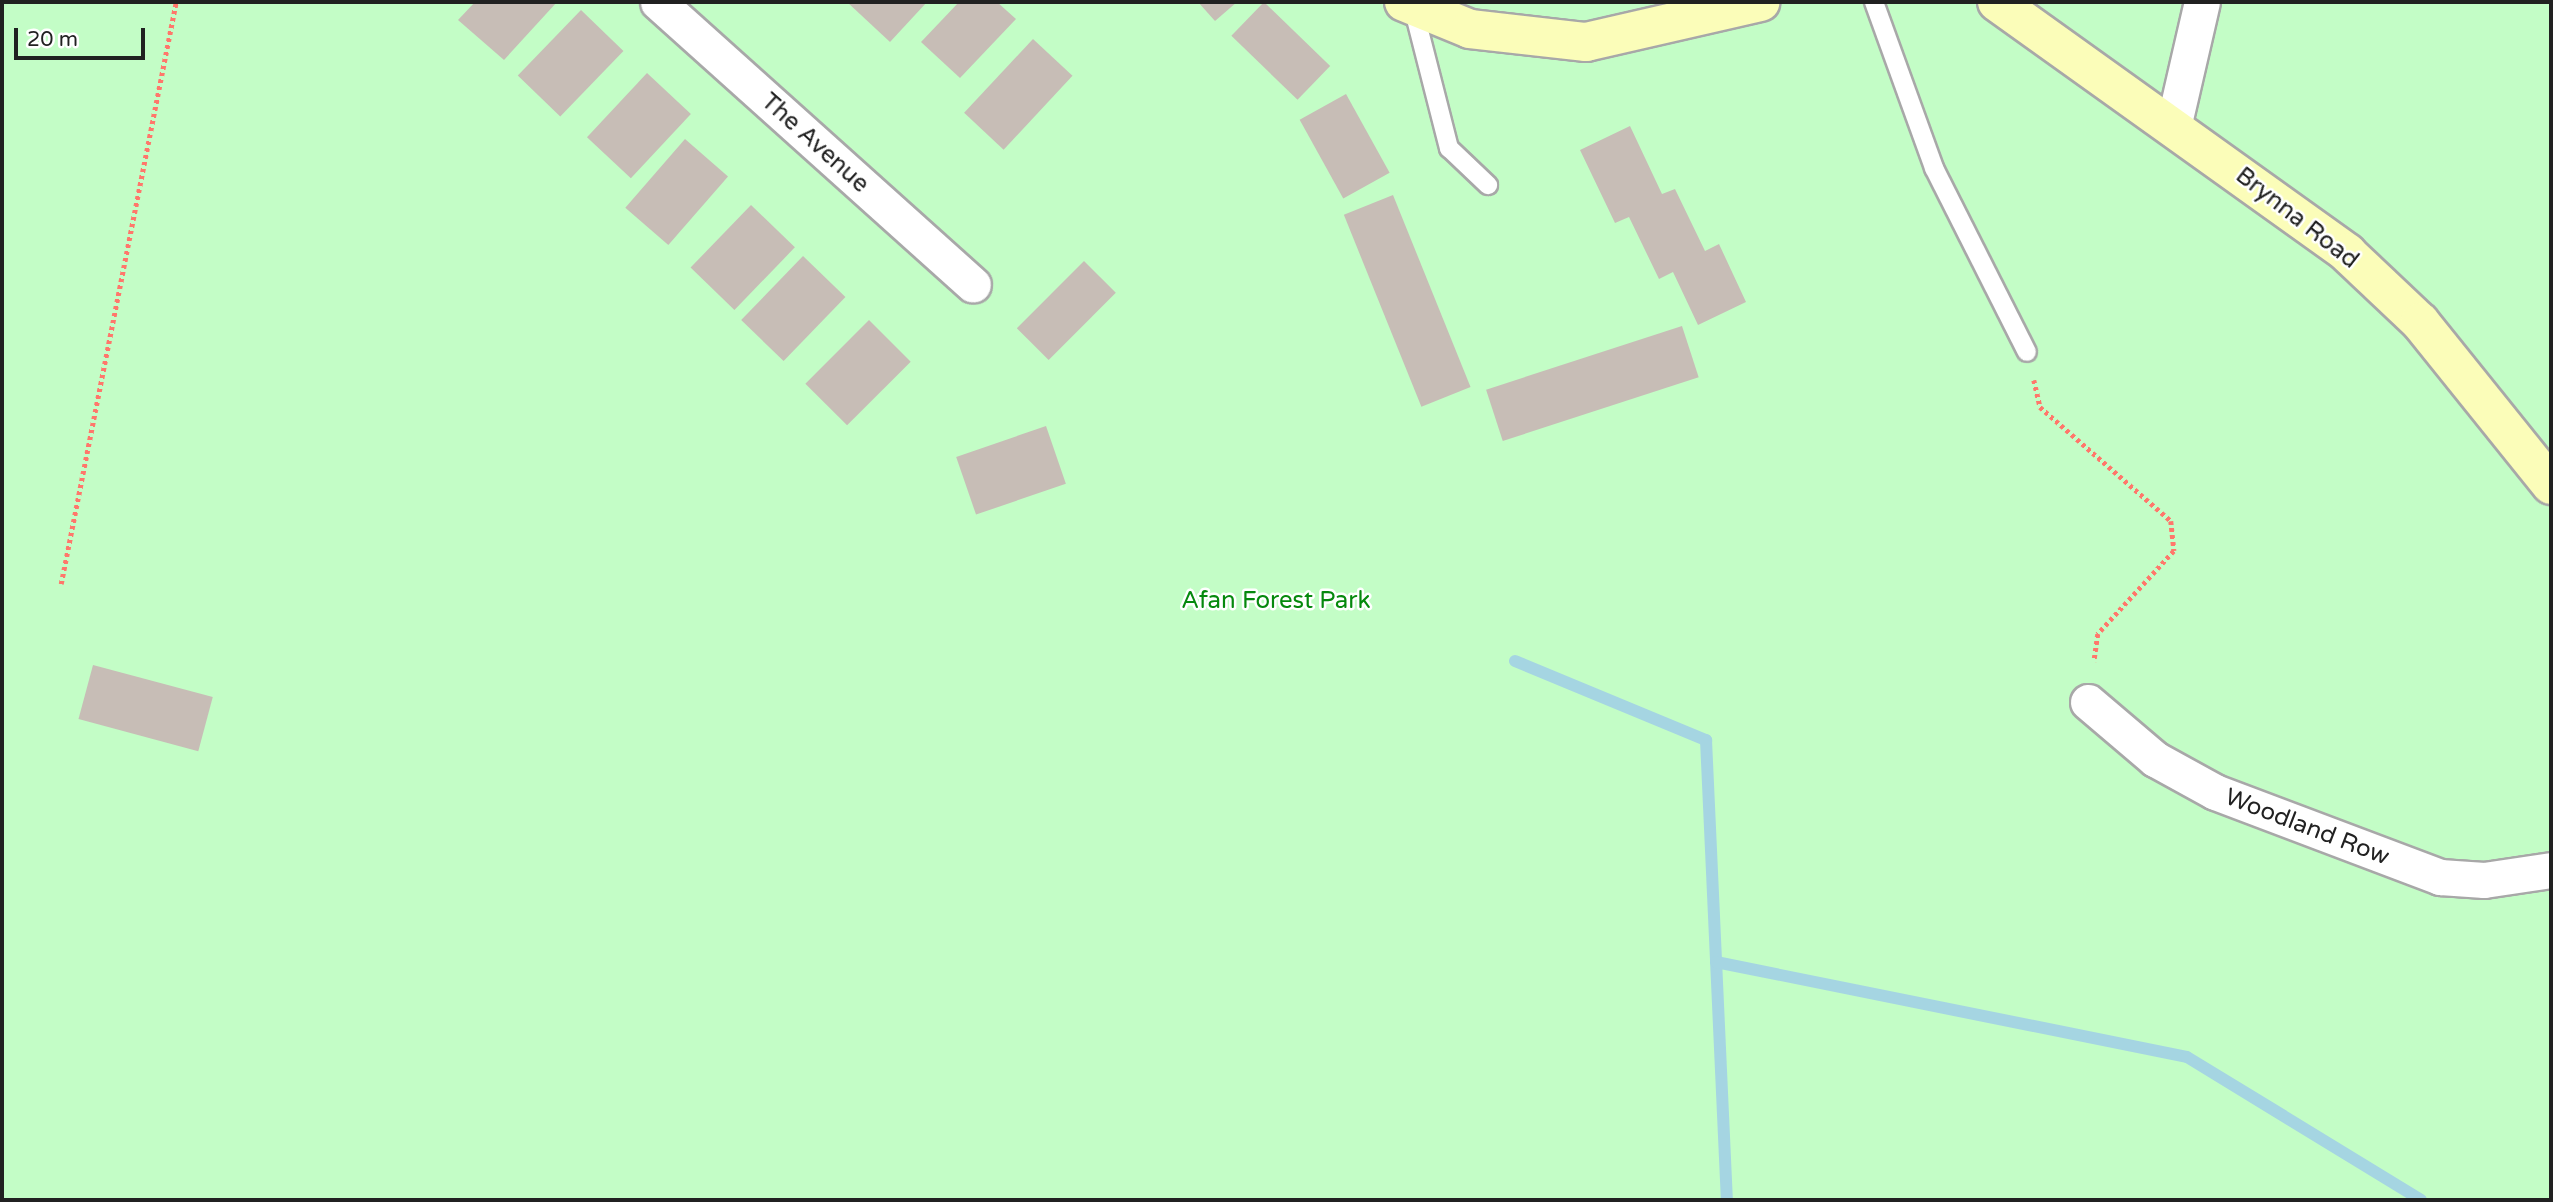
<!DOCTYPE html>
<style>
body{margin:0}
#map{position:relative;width:2553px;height:1202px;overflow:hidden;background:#f2eee7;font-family:"Varela Round",sans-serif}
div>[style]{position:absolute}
.park>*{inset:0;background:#c3fdc6;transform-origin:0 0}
.stream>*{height:12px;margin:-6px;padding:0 6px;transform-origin:6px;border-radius:6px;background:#a5d5e2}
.building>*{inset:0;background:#c7bdb6;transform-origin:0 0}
.path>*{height:4.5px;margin-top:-2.25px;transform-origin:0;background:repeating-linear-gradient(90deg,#ff776b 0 3.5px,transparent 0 7px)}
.roads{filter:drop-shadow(2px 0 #a8a8a8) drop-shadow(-2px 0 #a8a8a8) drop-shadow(0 2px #a8a8a8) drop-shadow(0 -2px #a8a8a8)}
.lane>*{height:18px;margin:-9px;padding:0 9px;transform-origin:9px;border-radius:9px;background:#fff}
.street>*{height:35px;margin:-17.5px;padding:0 17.5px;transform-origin:17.5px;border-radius:17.5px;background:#fff}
.secondary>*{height:38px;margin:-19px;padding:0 19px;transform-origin:19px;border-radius:19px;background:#fbfdb9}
span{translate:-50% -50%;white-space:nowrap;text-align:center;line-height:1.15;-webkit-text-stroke:5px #fff;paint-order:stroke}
.street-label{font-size:24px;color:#212121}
.park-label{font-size:24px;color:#05890d}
.frame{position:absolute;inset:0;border:4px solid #212121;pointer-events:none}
.scale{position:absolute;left:14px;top:28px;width:131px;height:32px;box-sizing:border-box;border:4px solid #212121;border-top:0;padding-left:9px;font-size:21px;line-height:24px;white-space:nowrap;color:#212121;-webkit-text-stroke:5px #fff;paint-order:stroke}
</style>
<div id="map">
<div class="park">
<i style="left:2px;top:2px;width:2549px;height:1198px"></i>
</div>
<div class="stream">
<i style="left:1515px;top:661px;width:207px;rotate:22.5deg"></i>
<i style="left:1706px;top:740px;width:460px;rotate:87.4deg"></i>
<i style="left:1716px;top:962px;width:480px;rotate:11.4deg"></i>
<i style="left:2187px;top:1057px;width:274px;rotate:31.4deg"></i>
</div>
<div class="building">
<i style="clip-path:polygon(475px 2px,557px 2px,504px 60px,458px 20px)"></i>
<i style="clip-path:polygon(847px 2px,927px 2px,890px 42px)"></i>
<i style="clip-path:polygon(959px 2px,997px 2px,1016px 19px,960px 78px,921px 42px)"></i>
<i style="clip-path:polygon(1198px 2px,1237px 2px,1215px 21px)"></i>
<i style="left:1264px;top:2px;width:92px;height:47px;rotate:44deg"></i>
<i style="left:581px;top:10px;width:59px;height:91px;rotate:44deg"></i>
<i style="left:1033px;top:39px;width:54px;height:101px;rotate:43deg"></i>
<i style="left:647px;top:73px;width:60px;height:88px;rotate:43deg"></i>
<i style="left:1346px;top:94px;width:90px;height:53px;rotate:61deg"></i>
<i style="clip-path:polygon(1630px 126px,1662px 194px,1675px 189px,1705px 251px,1719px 244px,1746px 302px,1698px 325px,1673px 272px,1659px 279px,1629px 217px,1615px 223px,1580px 150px)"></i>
<i style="left:685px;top:139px;width:57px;height:91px;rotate:41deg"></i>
<i style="left:1393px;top:195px;width:207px;height:53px;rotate:68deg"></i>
<i style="left:751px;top:205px;width:61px;height:87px;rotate:44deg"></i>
<i style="left:803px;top:256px;width:59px;height:89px;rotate:44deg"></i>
<i style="left:1084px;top:261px;width:45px;height:95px;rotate:45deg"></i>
<i style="left:869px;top:320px;width:59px;height:90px;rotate:45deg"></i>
<i style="left:1682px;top:326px;width:54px;height:206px;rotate:72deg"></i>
<i style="left:1046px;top:426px;width:61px;height:95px;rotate:71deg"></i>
<i style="left:93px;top:665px;width:124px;height:56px;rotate:15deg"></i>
</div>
<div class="path">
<i style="left:2034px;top:380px;width:28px;rotate:77deg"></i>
<i style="left:2040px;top:407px;width:174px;rotate:41deg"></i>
<i style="left:2171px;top:521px;width:30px;rotate:84deg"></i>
<i style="left:2174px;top:551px;width:113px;rotate:132.5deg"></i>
<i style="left:2098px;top:634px;width:28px;rotate:98deg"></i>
<i style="left:61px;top:584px;width:593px;rotate:-78.82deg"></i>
</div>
<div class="roads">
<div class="lane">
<i style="left:1874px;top:2px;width:177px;rotate:70.1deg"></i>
<i style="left:1934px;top:168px;width:206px;rotate:63.2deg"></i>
<i style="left:1413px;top:7px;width:146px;rotate:75.7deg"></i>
<i style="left:1449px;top:148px;width:54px;rotate:43.5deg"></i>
</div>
<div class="street">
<i style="left:658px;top:2px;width:423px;rotate:41.9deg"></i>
<i style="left:2174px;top:123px;width:124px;rotate:-77deg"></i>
<i style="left:2088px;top:702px;width:88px;rotate:40.4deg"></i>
<i style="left:2155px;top:759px;width:68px;rotate:28.8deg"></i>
<i style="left:2215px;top:792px;width:241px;rotate:20.7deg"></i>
<i style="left:2440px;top:877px;width:44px;rotate:3.9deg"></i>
<i style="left:2484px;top:880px;width:68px;rotate:-8.5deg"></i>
</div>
<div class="secondary">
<i style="left:1404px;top:2px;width:71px;rotate:22.2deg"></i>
<i style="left:1470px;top:29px;width:117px;rotate:6.4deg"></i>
<i style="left:1586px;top:42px;width:179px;rotate:-12.9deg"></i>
<i style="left:1997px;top:2px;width:431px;rotate:35.6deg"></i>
<i style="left:2347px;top:253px;width:100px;rotate:43.4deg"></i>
<i style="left:2420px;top:322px;width:209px;rotate:51.2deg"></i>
</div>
</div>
<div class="street-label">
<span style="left:815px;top:143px;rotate:42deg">The Avenue</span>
<span style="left:2297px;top:218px;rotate:38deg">Brynna Road</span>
<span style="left:2307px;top:827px;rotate:21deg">Woodland Row</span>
</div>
<div class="park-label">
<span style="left:1276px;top:601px">Afan Forest Park</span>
</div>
<div class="frame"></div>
<div class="scale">20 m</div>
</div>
